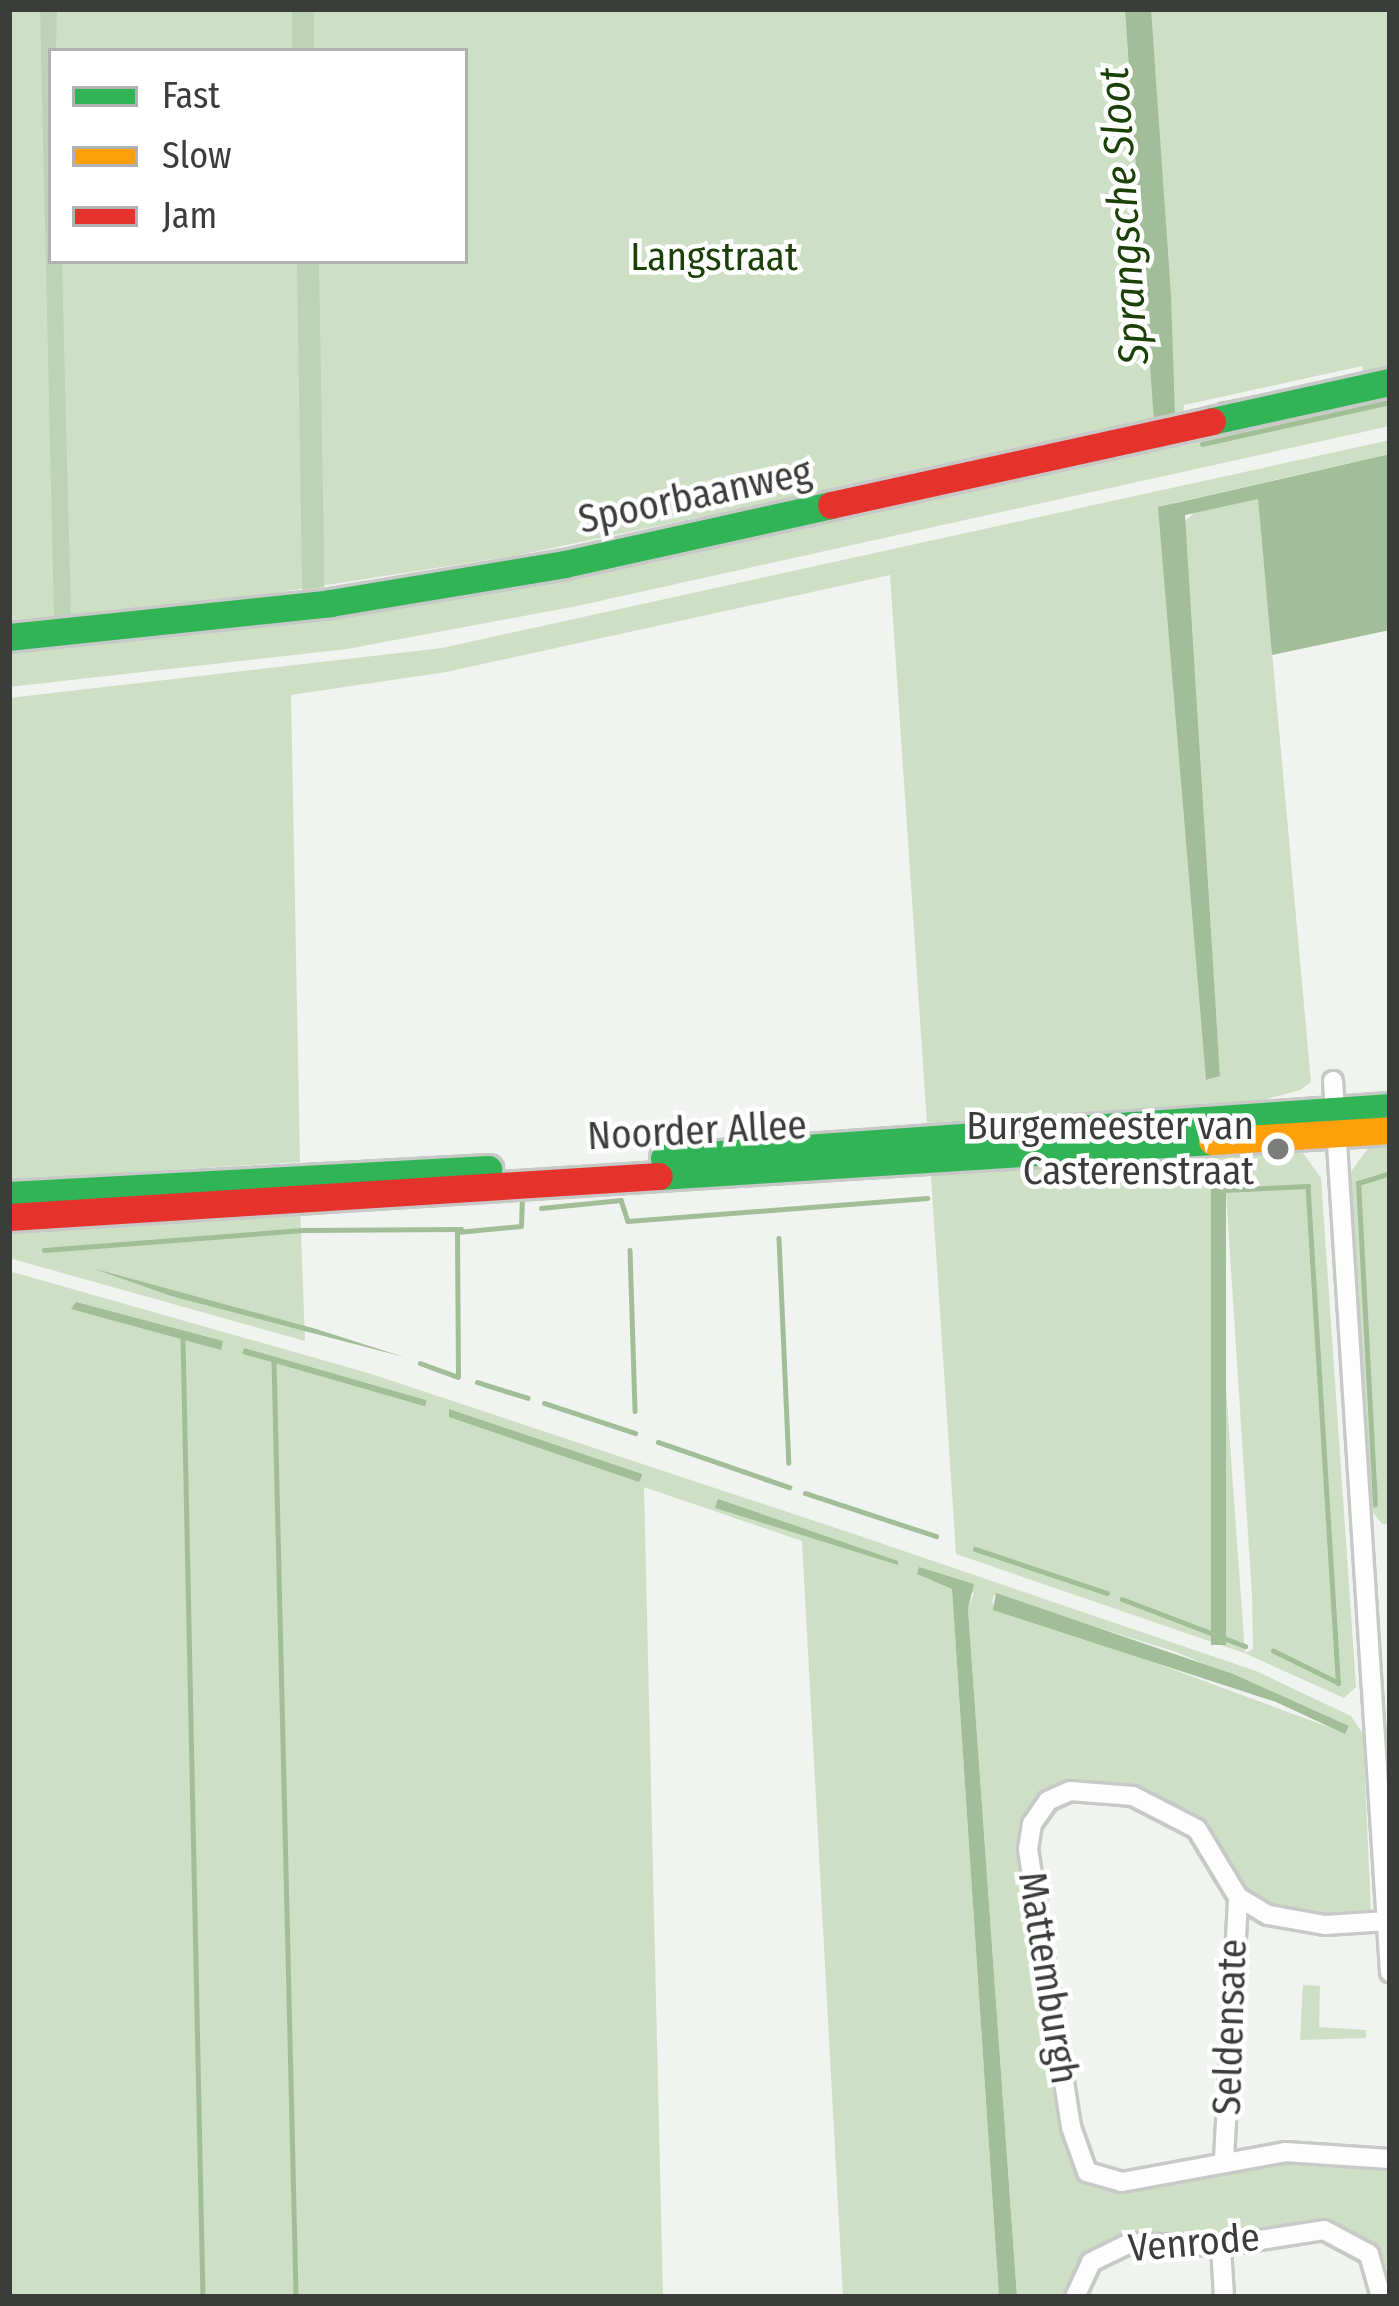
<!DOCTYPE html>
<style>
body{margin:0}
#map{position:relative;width:1399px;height:2306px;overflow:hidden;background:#f0f3ef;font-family:"Fira Sans Condensed",sans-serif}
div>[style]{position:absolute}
.green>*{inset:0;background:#cde0c6}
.forest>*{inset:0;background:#bcd4b4;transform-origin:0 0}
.water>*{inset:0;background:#a2be98;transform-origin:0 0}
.stream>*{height:4.5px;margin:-2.25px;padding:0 2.25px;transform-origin:2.25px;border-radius:2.25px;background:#a2be98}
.roads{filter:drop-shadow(3px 0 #c7c9c6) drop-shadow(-3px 0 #c7c9c6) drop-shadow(0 3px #c7c9c6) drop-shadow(0 -3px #c7c9c6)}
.street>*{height:18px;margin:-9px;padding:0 9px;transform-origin:9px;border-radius:9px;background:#fdfdfd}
.fast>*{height:27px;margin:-13.5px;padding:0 13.5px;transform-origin:13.5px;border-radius:13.5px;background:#30b455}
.slow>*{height:27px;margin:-13.5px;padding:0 13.5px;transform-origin:13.5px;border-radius:13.5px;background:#ff9f0a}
.jam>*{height:27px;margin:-13.5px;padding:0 13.5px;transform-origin:13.5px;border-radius:13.5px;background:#e5322d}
.dots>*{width:33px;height:33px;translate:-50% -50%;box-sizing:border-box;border:6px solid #fff;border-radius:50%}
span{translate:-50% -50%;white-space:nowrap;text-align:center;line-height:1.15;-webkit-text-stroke:9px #fff;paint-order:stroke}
.park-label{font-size:39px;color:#1b4107}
.street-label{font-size:39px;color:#3a3d39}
.poi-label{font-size:39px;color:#3a3d39}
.right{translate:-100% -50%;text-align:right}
.water-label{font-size:42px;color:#1b4107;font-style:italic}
.frame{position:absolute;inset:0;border:12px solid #3a3d39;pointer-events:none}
.legend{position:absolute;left:48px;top:48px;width:420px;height:216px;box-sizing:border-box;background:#fff;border:3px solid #b0b1b0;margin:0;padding:15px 21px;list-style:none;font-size:36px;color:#3a3d39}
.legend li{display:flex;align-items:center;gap:24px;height:60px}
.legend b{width:60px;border:3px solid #b0b1b0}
</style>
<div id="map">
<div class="green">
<i style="clip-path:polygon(evenodd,9px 9px,1390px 9px,1390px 376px,1364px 382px,1362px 366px,1184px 405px,1183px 416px,514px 556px,192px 606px,9px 622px,9px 9px,51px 51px,465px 51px,465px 261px,51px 261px,51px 51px)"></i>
<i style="clip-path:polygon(1390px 390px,1390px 426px,577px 606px,347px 649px,9px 687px,9px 646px,297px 614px)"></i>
<i style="clip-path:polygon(1390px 440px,1390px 454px,1173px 503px,1164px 523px,1207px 1080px,1220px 1076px,1183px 523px,1198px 509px,1258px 498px,1311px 1082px,1300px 1090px,1257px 1102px,927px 1123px,890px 575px,446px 672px,291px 695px,300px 1162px,9px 1180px,9px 698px,442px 648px)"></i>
<i style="clip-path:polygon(1390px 1135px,1390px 1524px,1382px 1524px,1371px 1510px,1347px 1177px,1377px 1136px)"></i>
<i style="clip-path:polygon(evenodd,1295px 1142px,1321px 1178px,1356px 1687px,1344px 1698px,1244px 1653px,956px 1554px,930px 1162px,1295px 1142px,1225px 1177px,1252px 1596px,1253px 1649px,1245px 1653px,1211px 1178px,1225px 1177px)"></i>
<i style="clip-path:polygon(300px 1203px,305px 1341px,9px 1258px,9px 1222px)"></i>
<i style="clip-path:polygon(evenodd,9px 1271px,368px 1373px,857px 1535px,1256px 1671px,1351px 1716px,1363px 1734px,1371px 1913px,1321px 1918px,1262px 1905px,1240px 1889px,1208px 1828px,1134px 1789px,1070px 1785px,1021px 1837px,1078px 2169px,1108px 2187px,1286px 2159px,1374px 2165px,1390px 2171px,1390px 2272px,1369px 2245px,1319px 2225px,1267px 2235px,1116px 2241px,1070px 2297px,1017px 2297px,968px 1609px,974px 1593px,925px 1578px,952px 1588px,999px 2297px,843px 2297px,802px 1541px,644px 1487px,663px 2297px,9px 2297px,9px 1271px,994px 1595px,1176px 1652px,1349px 1726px,1345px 1733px,992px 1603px,994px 1595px)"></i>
<i style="clip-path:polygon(1303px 1985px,1320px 1986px,1319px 2027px,1366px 2030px,1366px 2038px,1300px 2040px)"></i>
</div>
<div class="forest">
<i style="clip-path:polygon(40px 9px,57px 9px,51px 261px,62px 261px,71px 617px,54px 619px)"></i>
<i style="left:292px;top:9px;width:22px;height:42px"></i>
<i style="clip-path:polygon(297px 261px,319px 261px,324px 551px,324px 587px,302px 590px)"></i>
</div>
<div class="water">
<i style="clip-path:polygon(1125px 9px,1151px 9px,1171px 295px,1175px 417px,1154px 422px)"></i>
<i style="clip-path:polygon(1390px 454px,1390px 630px,1272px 655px,1258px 499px,1185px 515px,1220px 1076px,1206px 1080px,1158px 507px)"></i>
<i style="left:1211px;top:1177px;width:15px;height:468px"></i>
<i style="clip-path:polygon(92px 1268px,316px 1329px,404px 1357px,171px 1296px)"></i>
<i style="clip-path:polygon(76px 1302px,223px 1341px,221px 1350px,71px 1309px)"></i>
<i style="left:244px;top:1348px;width:190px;height:6px;rotate:16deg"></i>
<i style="clip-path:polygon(449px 1409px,642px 1474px,642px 1476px,639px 1482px,449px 1417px)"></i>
<i style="clip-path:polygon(718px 1499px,898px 1561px,898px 1565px,715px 1508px)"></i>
<i style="clip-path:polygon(919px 1567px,974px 1584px,968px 1609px,1017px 2297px,999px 2297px,952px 1589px,917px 1574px)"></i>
<i style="clip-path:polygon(996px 1593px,1233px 1674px,1349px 1726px,1345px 1734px,1276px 1702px,993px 1610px)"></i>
</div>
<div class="stream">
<i style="left:1345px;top:377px;width:46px;rotate:-12.5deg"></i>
<i style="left:1278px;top:392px;width:51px;rotate:-12.4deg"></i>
<i style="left:1219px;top:404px;width:42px;rotate:-11deg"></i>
<i style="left:1202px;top:444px;width:193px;rotate:-12.6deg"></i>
<i style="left:1224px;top:1190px;width:84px;rotate:-2.7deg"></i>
<i style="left:1308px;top:1186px;width:498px;rotate:86.5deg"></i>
<i style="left:1338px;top:1683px;width:72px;rotate:-153.8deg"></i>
<i style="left:541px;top:1208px;width:80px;rotate:-5.7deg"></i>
<i style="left:621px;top:1200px;width:22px;rotate:72deg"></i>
<i style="left:628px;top:1221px;width:300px;rotate:-4.4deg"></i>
<i style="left:779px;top:1238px;width:225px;rotate:87.5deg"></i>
<i style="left:44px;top:1250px;width:262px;rotate:-4.4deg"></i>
<i style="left:305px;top:1230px;width:156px;rotate:-0.4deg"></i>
<i style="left:630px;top:1250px;width:161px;rotate:88.2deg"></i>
<i style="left:183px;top:1337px;width:960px;rotate:88.81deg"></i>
<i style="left:274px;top:1360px;width:937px;rotate:88.65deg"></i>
<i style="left:420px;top:1363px;width:40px;rotate:20.2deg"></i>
<i style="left:458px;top:1377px;width:145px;rotate:-90.4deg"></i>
<i style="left:457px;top:1232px;width:64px;rotate:-5.4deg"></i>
<i style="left:521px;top:1226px;width:31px;rotate:-88deg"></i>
<i style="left:477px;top:1382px;width:53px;rotate:17.4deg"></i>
<i style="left:544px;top:1403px;width:96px;rotate:18.2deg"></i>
<i style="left:658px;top:1442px;width:139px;rotate:19deg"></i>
<i style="left:805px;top:1493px;width:138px;rotate:18.2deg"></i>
<i style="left:1375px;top:1505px;width:322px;rotate:-93deg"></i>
<i style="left:1358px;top:1183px;width:34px;rotate:-17deg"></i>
<i style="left:975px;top:1549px;width:139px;rotate:18.4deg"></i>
<i style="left:1122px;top:1599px;width:132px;rotate:20.9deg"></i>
</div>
<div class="roads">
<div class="street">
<i style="left:1333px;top:1081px;width:893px;rotate:86.34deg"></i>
<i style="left:1387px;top:1921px;width:62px;rotate:176.3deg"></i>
<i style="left:1325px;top:1925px;width:58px;rotate:-170deg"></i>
<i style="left:1268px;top:1915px;width:35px;rotate:-149deg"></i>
<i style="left:1238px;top:1897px;width:79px;rotate:-121.1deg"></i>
<i style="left:1197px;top:1829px;width:72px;rotate:-152.7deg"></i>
<i style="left:1133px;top:1796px;width:63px;rotate:-175.5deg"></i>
<i style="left:1070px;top:1791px;width:24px;rotate:156deg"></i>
<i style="left:1048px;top:1801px;width:28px;rotate:125deg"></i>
<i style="left:1032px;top:1824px;width:25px;rotate:99deg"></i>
<i style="left:1028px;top:1849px;width:281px;rotate:81.2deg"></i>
<i style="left:1071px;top:2127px;width:48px;rotate:70.4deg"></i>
<i style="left:1087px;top:2172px;width:36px;rotate:16deg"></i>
<i style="left:1122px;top:2182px;width:166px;rotate:-10.4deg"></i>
<i style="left:1285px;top:2152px;width:105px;rotate:3.8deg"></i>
<i style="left:1224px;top:2159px;width:262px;rotate:-86.9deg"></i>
<i style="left:1221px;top:2246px;width:51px;rotate:86.6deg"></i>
<i style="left:1075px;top:2297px;width:38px;rotate:-65deg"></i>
<i style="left:1091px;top:2262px;width:43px;rotate:-26deg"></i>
<i style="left:1130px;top:2243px;width:91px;rotate:1.9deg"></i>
<i style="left:1221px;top:2246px;width:104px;rotate:-8.8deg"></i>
<i style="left:1324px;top:2230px;width:51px;rotate:28.1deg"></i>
<i style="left:1369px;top:2254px;width:45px;rotate:74.4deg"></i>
</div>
<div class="fast">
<i style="left:1212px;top:421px;width:182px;rotate:-12.4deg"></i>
<i style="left:9px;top:637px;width:323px;rotate:-6deg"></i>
<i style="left:330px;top:603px;width:238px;rotate:-9.4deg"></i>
<i style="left:565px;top:564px;width:272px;rotate:-12.5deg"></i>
<i style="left:664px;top:1158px;width:728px;rotate:-4.02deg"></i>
<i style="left:659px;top:1176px;width:554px;rotate:-3.62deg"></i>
<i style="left:9px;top:1195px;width:480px;rotate:-3.1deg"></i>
</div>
<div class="slow">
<i style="left:1212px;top:1141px;width:178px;rotate:-3.5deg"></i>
</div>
<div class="jam">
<i style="left:831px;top:505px;width:390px;rotate:-12.4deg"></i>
<i style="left:9px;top:1217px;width:651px;rotate:-3.61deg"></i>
</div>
</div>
<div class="dots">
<i style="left:1278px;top:1149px;background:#7a7d79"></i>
</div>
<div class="park-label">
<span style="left:714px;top:257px">Langstraat</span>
</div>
<div class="street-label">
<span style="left:695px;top:496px;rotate:-12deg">Spoorbaanweg</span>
<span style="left:697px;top:1131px;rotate:-3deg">Noorder Allee</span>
<span style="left:1048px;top:1978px;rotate:81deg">Mattemburgh</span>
<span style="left:1230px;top:2027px;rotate:-88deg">Seldensate</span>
<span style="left:1194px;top:2243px;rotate:-5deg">Venrode</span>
</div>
<div class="poi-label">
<span class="right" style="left:1254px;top:1149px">Burgemeester van<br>Casterenstraat</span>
</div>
<div class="water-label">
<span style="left:1124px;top:216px;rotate:-94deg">Sprangsche Sloot</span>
</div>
<div class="frame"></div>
<ul class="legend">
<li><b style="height:15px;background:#30b455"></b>Fast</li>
<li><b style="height:15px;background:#ff9f0a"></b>Slow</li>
<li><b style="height:15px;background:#e5322d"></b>Jam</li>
</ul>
</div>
